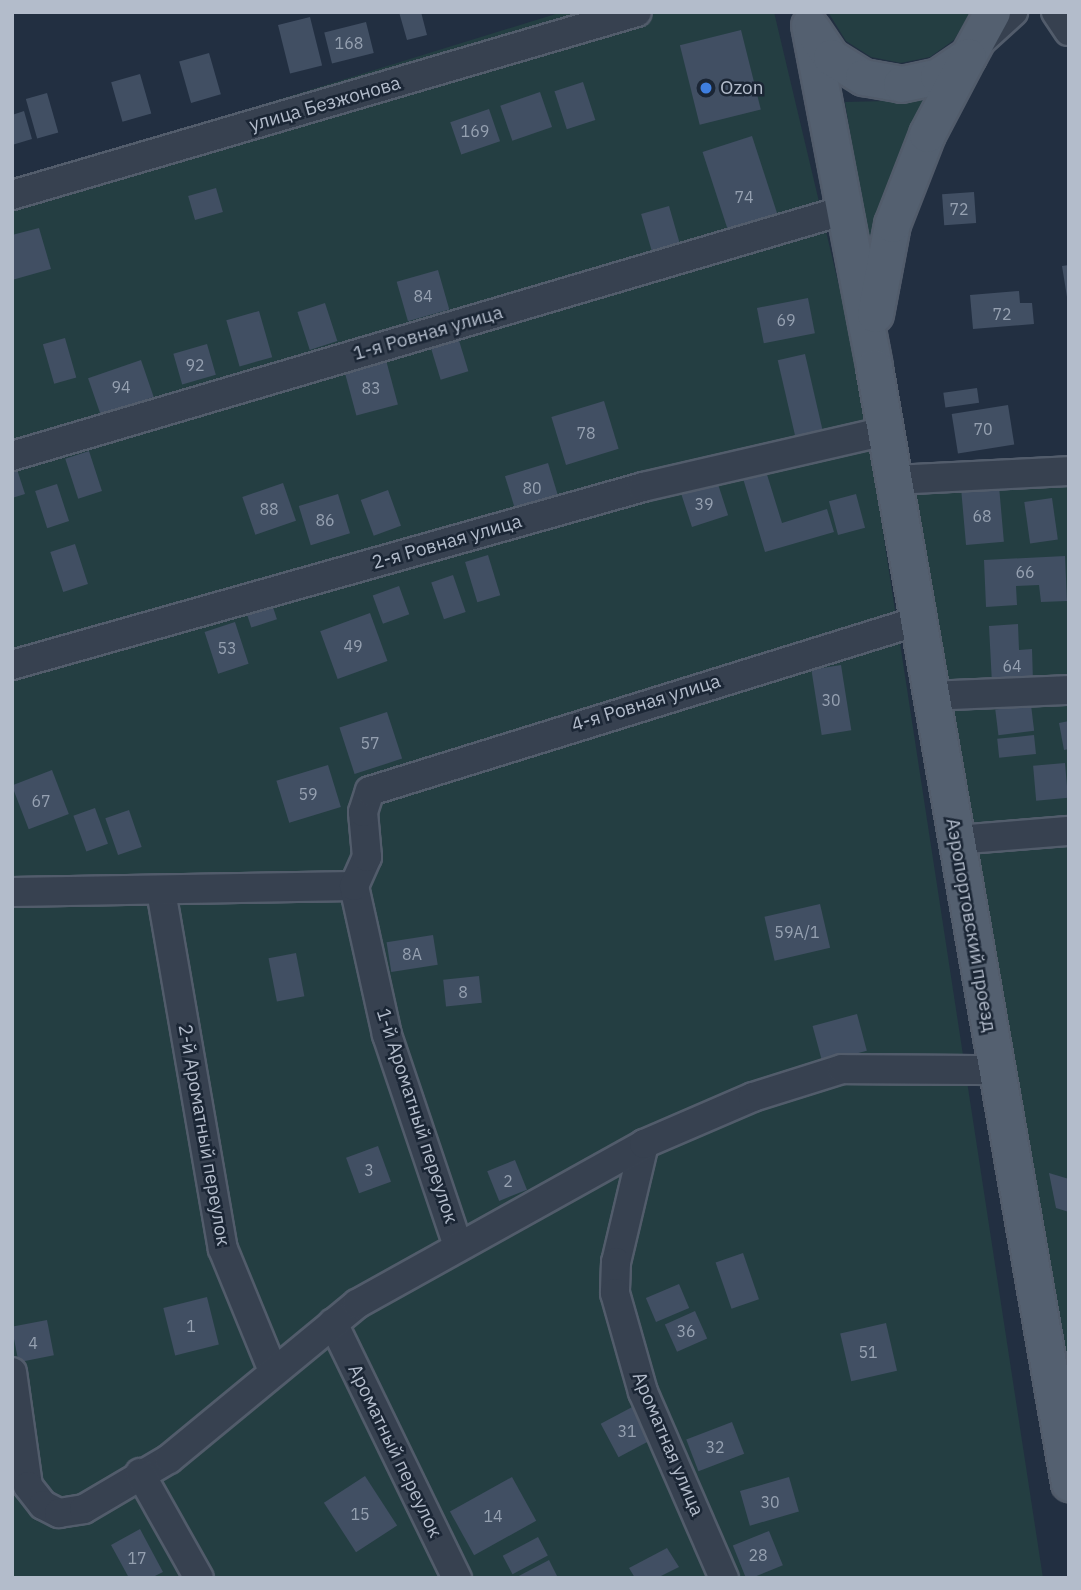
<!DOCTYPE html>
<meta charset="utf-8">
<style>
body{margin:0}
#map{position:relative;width:1081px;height:1590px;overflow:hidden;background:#222f41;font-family:"IBM Plex Sans",sans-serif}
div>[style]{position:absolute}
.green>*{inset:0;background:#243e42}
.building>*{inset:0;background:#414f63;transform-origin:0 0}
.roads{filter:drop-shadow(2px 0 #525c6b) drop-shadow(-2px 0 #525c6b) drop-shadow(0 2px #525c6b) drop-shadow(0 -2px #525c6b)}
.minor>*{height:28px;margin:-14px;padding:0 14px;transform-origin:14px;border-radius:14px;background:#374150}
.major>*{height:35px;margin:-17.5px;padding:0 17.5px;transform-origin:17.5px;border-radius:17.5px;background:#546070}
.dots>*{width:19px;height:19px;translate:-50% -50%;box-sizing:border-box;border:4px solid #1b2635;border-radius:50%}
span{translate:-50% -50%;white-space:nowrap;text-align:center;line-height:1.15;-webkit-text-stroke:5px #1b2635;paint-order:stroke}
.number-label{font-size:16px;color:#96a1b1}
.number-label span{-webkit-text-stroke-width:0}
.poi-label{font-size:19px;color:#b3bccb}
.left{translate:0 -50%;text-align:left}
.street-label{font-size:19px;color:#b3bccb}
.frame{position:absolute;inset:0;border:14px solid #b3bccb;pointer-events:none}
</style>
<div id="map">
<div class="green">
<i style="clip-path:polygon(562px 12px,774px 12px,857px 362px,1043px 1578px,12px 1578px,12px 182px)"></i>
<i style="clip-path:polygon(828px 12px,971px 12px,954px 40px,930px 57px,901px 63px,871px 57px,846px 41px)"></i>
<i style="clip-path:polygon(927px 100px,874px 248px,869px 249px,845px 102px)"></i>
<i style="clip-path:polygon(1069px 473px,1069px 1411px,903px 483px)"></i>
</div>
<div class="building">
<i style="clip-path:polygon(399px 12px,421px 12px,427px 35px,407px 40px)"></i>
<i style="left:310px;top:17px;width:50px;height:33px;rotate:76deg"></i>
<i style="left:366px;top:22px;width:32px;height:43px;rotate:76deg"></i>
<i style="left:741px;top:30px;width:82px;height:63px;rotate:76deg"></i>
<i style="left:209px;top:53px;width:43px;height:31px;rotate:74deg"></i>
<i style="left:140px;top:74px;width:41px;height:30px;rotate:74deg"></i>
<i style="left:583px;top:82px;width:40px;height:30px;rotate:72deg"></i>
<i style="left:540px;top:92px;width:37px;height:42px;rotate:71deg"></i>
<i style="left:47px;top:93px;width:41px;height:22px;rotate:74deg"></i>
<i style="left:489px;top:109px;width:34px;height:41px;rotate:71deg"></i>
<i style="clip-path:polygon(24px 111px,32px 139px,12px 145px,12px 115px)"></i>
<i style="left:752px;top:136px;width:83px;height:52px;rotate:72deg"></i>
<i style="left:216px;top:188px;width:25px;height:29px;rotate:74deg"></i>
<i style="left:974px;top:192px;width:31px;height:32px;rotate:86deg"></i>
<i style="left:669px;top:206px;width:43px;height:29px;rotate:74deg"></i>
<i style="clip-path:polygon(39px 228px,51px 269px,12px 280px,12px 235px)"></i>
<i style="clip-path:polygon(1069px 265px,1069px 297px,1067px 297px,1062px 266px)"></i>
<i style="left:438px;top:270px;width:41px;height:43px;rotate:74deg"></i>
<i style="clip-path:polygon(1019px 291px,1020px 303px,1032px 303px,1034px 324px,973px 329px,970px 295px)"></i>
<i style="left:808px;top:298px;width:36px;height:52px;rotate:79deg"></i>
<i style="left:325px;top:303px;width:40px;height:29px;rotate:72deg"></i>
<i style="left:259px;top:311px;width:48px;height:34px;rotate:74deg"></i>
<i style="left:457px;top:334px;width:39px;height:29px;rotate:73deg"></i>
<i style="left:65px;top:338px;width:41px;height:23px;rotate:74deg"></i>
<i style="left:207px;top:344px;width:32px;height:35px;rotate:74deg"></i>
<i style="left:805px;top:354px;width:82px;height:28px;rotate:77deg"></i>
<i style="left:141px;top:360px;width:39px;height:56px;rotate:71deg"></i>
<i style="left:386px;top:360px;width:46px;height:43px;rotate:75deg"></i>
<i style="left:977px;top:388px;width:15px;height:34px;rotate:82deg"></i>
<i style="left:604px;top:401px;width:50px;height:55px;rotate:73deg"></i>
<i style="left:1008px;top:405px;width:40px;height:57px;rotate:81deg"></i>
<i style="left:89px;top:451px;width:42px;height:25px;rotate:72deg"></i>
<i style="clip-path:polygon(12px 454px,25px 494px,12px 498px)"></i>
<i style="left:548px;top:463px;width:38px;height:45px;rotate:73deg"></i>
<i style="clip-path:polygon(765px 468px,782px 523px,827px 509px,834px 532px,765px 552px,742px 475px)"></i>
<i style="left:717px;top:481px;width:36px;height:38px;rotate:72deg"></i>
<i style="left:283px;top:483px;width:40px;height:43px;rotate:71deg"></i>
<i style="left:57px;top:484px;width:39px;height:23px;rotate:72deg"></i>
<i style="left:999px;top:486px;width:56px;height:38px;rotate:85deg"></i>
<i style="left:388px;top:490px;width:38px;height:29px;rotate:70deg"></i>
<i style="left:338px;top:494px;width:41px;height:41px;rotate:73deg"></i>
<i style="left:856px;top:494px;width:35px;height:28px;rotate:75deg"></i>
<i style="left:1052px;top:498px;width:42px;height:28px;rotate:82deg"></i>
<i style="left:75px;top:544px;width:42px;height:26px;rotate:72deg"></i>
<i style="left:488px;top:555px;width:42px;height:24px;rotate:73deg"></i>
<i style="clip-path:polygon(1065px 556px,1067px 601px,1041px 602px,1039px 585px,1016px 586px,1017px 605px,986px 607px,984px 560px)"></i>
<i style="left:453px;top:575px;width:39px;height:23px;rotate:71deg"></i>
<i style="left:399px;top:586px;width:30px;height:28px;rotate:70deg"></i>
<i style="left:272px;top:604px;width:16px;height:27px;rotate:72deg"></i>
<i style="left:370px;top:613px;width:51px;height:53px;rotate:70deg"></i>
<i style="left:235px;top:622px;width:44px;height:32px;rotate:72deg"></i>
<i style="clip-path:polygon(1018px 624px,1019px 650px,1032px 649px,1033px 682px,992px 684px,989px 626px)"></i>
<i style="left:841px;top:665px;width:66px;height:30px;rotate:81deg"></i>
<i style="left:1031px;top:705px;width:26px;height:36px;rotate:83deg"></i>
<i style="left:387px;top:712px;width:49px;height:50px;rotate:72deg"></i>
<i style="clip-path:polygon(1069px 721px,1069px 749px,1064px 750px,1059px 723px)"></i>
<i style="left:1034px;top:735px;width:19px;height:37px;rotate:84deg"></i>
<i style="left:1065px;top:763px;width:35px;height:32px;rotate:85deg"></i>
<i style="left:328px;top:765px;width:44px;height:54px;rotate:73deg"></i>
<i style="left:52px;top:770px;width:47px;height:43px;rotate:69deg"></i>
<i style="left:95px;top:808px;width:38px;height:23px;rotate:70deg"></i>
<i style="left:129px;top:810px;width:39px;height:25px;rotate:71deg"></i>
<i style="left:820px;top:904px;width:45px;height:57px;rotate:77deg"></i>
<i style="left:433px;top:935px;width:30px;height:47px;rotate:81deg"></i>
<i style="left:296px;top:953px;width:44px;height:28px;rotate:79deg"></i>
<i style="left:479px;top:976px;width:27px;height:36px;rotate:84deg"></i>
<i style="left:857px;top:1014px;width:38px;height:46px;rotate:75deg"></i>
<i style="left:378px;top:1146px;width:38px;height:34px;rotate:70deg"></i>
<i style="left:515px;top:1160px;width:32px;height:30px;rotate:68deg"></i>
<i style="clip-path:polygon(1049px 1173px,1069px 1179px,1069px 1212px,1056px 1208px)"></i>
<i style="left:743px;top:1253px;width:49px;height:29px;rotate:71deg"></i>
<i style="left:679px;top:1284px;width:26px;height:36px;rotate:67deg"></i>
<i style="left:207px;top:1297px;width:49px;height:45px;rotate:76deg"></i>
<i style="left:695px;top:1311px;width:30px;height:33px;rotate:66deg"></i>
<i style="left:47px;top:1320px;width:36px;height:36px;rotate:79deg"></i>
<i style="left:886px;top:1323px;width:49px;height:47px;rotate:77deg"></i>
<i style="left:636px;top:1405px;width:38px;height:40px;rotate:62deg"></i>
<i style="left:732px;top:1422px;width:34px;height:49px;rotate:69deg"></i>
<i style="left:365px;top:1476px;width:59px;height:49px;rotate:57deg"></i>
<i style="left:512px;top:1477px;width:50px;height:71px;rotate:61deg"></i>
<i style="left:789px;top:1477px;width:36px;height:51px;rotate:74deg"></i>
<i style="clip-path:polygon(140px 1529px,163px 1572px,151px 1578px,129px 1578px,111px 1545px)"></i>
<i style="left:769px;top:1531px;width:37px;height:39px;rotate:68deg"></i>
<i style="left:538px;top:1537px;width:21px;height:40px;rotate:62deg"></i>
<i style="clip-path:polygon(667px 1548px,679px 1567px,657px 1578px,635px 1578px,629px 1568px)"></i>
<i style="clip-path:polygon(549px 1560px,558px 1578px,515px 1578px)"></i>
</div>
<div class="roads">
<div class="minor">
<i style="left:1056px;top:12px;width:23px;rotate:56deg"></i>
<i style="left:980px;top:42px;width:45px;rotate:-42.3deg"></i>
<i style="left:12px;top:195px;width:651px;rotate:-16.32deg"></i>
<i style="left:12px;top:456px;width:869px;rotate:-16.45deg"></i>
<i style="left:893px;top:480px;width:176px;rotate:-2.9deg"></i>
<i style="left:12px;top:665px;width:656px;rotate:-15.75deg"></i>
<i style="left:643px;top:487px;width:248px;rotate:-13deg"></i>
<i style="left:931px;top:696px;width:138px;rotate:-2.5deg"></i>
<i style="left:956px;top:840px;width:113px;rotate:-4.6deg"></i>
<i style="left:161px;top:891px;width:363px;rotate:80.2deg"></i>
<i style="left:223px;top:1249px;width:132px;rotate:67.7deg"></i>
<i style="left:12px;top:892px;width:342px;rotate:-1deg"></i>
<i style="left:644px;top:1144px;width:121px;rotate:103.3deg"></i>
<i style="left:616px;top:1262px;width:31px;rotate:92deg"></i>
<i style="left:615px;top:1293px;width:103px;rotate:74.2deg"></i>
<i style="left:643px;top:1392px;width:203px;rotate:66.5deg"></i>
<i style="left:458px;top:1246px;width:223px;rotate:-108.6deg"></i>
<i style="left:387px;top:1035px;width:153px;rotate:-102.5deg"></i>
<i style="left:354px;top:886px;width:32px;rotate:-66deg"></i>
<i style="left:367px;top:857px;width:45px;rotate:-95.1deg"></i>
<i style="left:363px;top:812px;width:22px;rotate:-72deg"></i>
<i style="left:370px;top:791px;width:574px;rotate:-17.23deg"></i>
<i style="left:333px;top:1323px;width:284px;rotate:64.1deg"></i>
<i style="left:12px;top:1372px;width:115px;rotate:82deg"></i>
<i style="left:28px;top:1486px;width:24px;rotate:52deg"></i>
<i style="left:43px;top:1505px;width:18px;rotate:27deg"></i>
<i style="left:59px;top:1513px;width:25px;rotate:-9deg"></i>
<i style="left:84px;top:1509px;width:99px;rotate:-30.5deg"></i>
<i style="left:169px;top:1459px;width:244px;rotate:-39.5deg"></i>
<i style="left:357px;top:1304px;width:329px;rotate:-29.1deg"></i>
<i style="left:644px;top:1144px;width:119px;rotate:-23.3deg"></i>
<i style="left:753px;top:1097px;width:93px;rotate:-17.5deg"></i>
<i style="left:842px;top:1069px;width:155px;rotate:0.4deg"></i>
<i style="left:140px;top:1473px;width:120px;rotate:60.7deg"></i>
</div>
<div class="major">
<i style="left:809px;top:25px;width:348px;rotate:79.2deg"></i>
<i style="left:874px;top:367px;width:1133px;rotate:80.09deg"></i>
<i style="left:812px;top:29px;width:34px;rotate:56deg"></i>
<i style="left:831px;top:57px;width:38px;rotate:32deg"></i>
<i style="left:863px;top:77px;width:39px;rotate:10deg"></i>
<i style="left:901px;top:84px;width:38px;rotate:-12deg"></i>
<i style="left:938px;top:76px;width:36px;rotate:-34deg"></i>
<i style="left:968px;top:56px;width:50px;rotate:-61.4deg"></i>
<i style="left:875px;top:314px;width:92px;rotate:-79.3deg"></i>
<i style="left:892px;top:224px;width:97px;rotate:-68.7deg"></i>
<i style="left:927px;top:134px;width:88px;rotate:-62.3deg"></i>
</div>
</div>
<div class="dots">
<i style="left:706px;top:88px;background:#3f7fe0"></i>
</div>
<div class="number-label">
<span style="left:349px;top:43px">168</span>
<span style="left:475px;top:131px">169</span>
<span style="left:744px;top:197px">74</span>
<span style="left:959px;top:209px">72</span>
<span style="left:423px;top:296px">84</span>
<span style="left:1002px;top:314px">72</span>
<span style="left:786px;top:320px">69</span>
<span style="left:195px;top:365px">92</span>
<span style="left:121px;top:387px">94</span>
<span style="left:371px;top:388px">83</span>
<span style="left:983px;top:429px">70</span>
<span style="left:586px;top:433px">78</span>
<span style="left:532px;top:488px">80</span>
<span style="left:704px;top:504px">39</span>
<span style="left:269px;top:509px">88</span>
<span style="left:982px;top:516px">68</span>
<span style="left:325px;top:520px">86</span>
<span style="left:1025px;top:572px">66</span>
<span style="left:353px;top:646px">49</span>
<span style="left:227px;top:648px">53</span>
<span style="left:1012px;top:666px">64</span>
<span style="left:831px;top:700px">30</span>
<span style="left:370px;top:743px">57</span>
<span style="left:308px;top:794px">59</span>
<span style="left:41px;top:801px">67</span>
<span style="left:797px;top:932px">59А/1</span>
<span style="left:412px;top:954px">8А</span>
<span style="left:463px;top:992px">8</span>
<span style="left:369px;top:1170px">3</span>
<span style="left:508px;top:1181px">2</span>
<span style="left:191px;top:1326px">1</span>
<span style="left:686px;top:1331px">36</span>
<span style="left:33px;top:1343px">4</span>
<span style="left:868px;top:1352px">51</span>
<span style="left:627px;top:1431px">31</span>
<span style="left:715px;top:1447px">32</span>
<span style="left:770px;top:1502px">30</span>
<span style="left:360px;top:1514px">15</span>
<span style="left:493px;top:1516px">14</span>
<span style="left:758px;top:1555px">28</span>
<span style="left:137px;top:1558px">17</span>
</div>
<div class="poi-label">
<span class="left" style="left:720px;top:88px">Ozon</span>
</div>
<div class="street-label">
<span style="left:325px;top:104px;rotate:-16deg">улица Безжонова</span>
<span style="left:428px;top:333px;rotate:-16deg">1-я Ровная улица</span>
<span style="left:447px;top:542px;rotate:-16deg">2-я Ровная улица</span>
<span style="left:646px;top:703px;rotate:-17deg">4-я Ровная улица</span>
<span style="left:971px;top:925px;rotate:80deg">Аэропортовский проезд</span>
<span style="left:417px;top:1116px;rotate:72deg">1-й Ароматный переулок</span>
<span style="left:204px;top:1135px;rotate:80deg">2-й Ароматный переулок</span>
<span style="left:668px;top:1444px;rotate:67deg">Ароматная улица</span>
<span style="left:395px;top:1451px;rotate:64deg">Ароматный переулок</span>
</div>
<div class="frame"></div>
</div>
